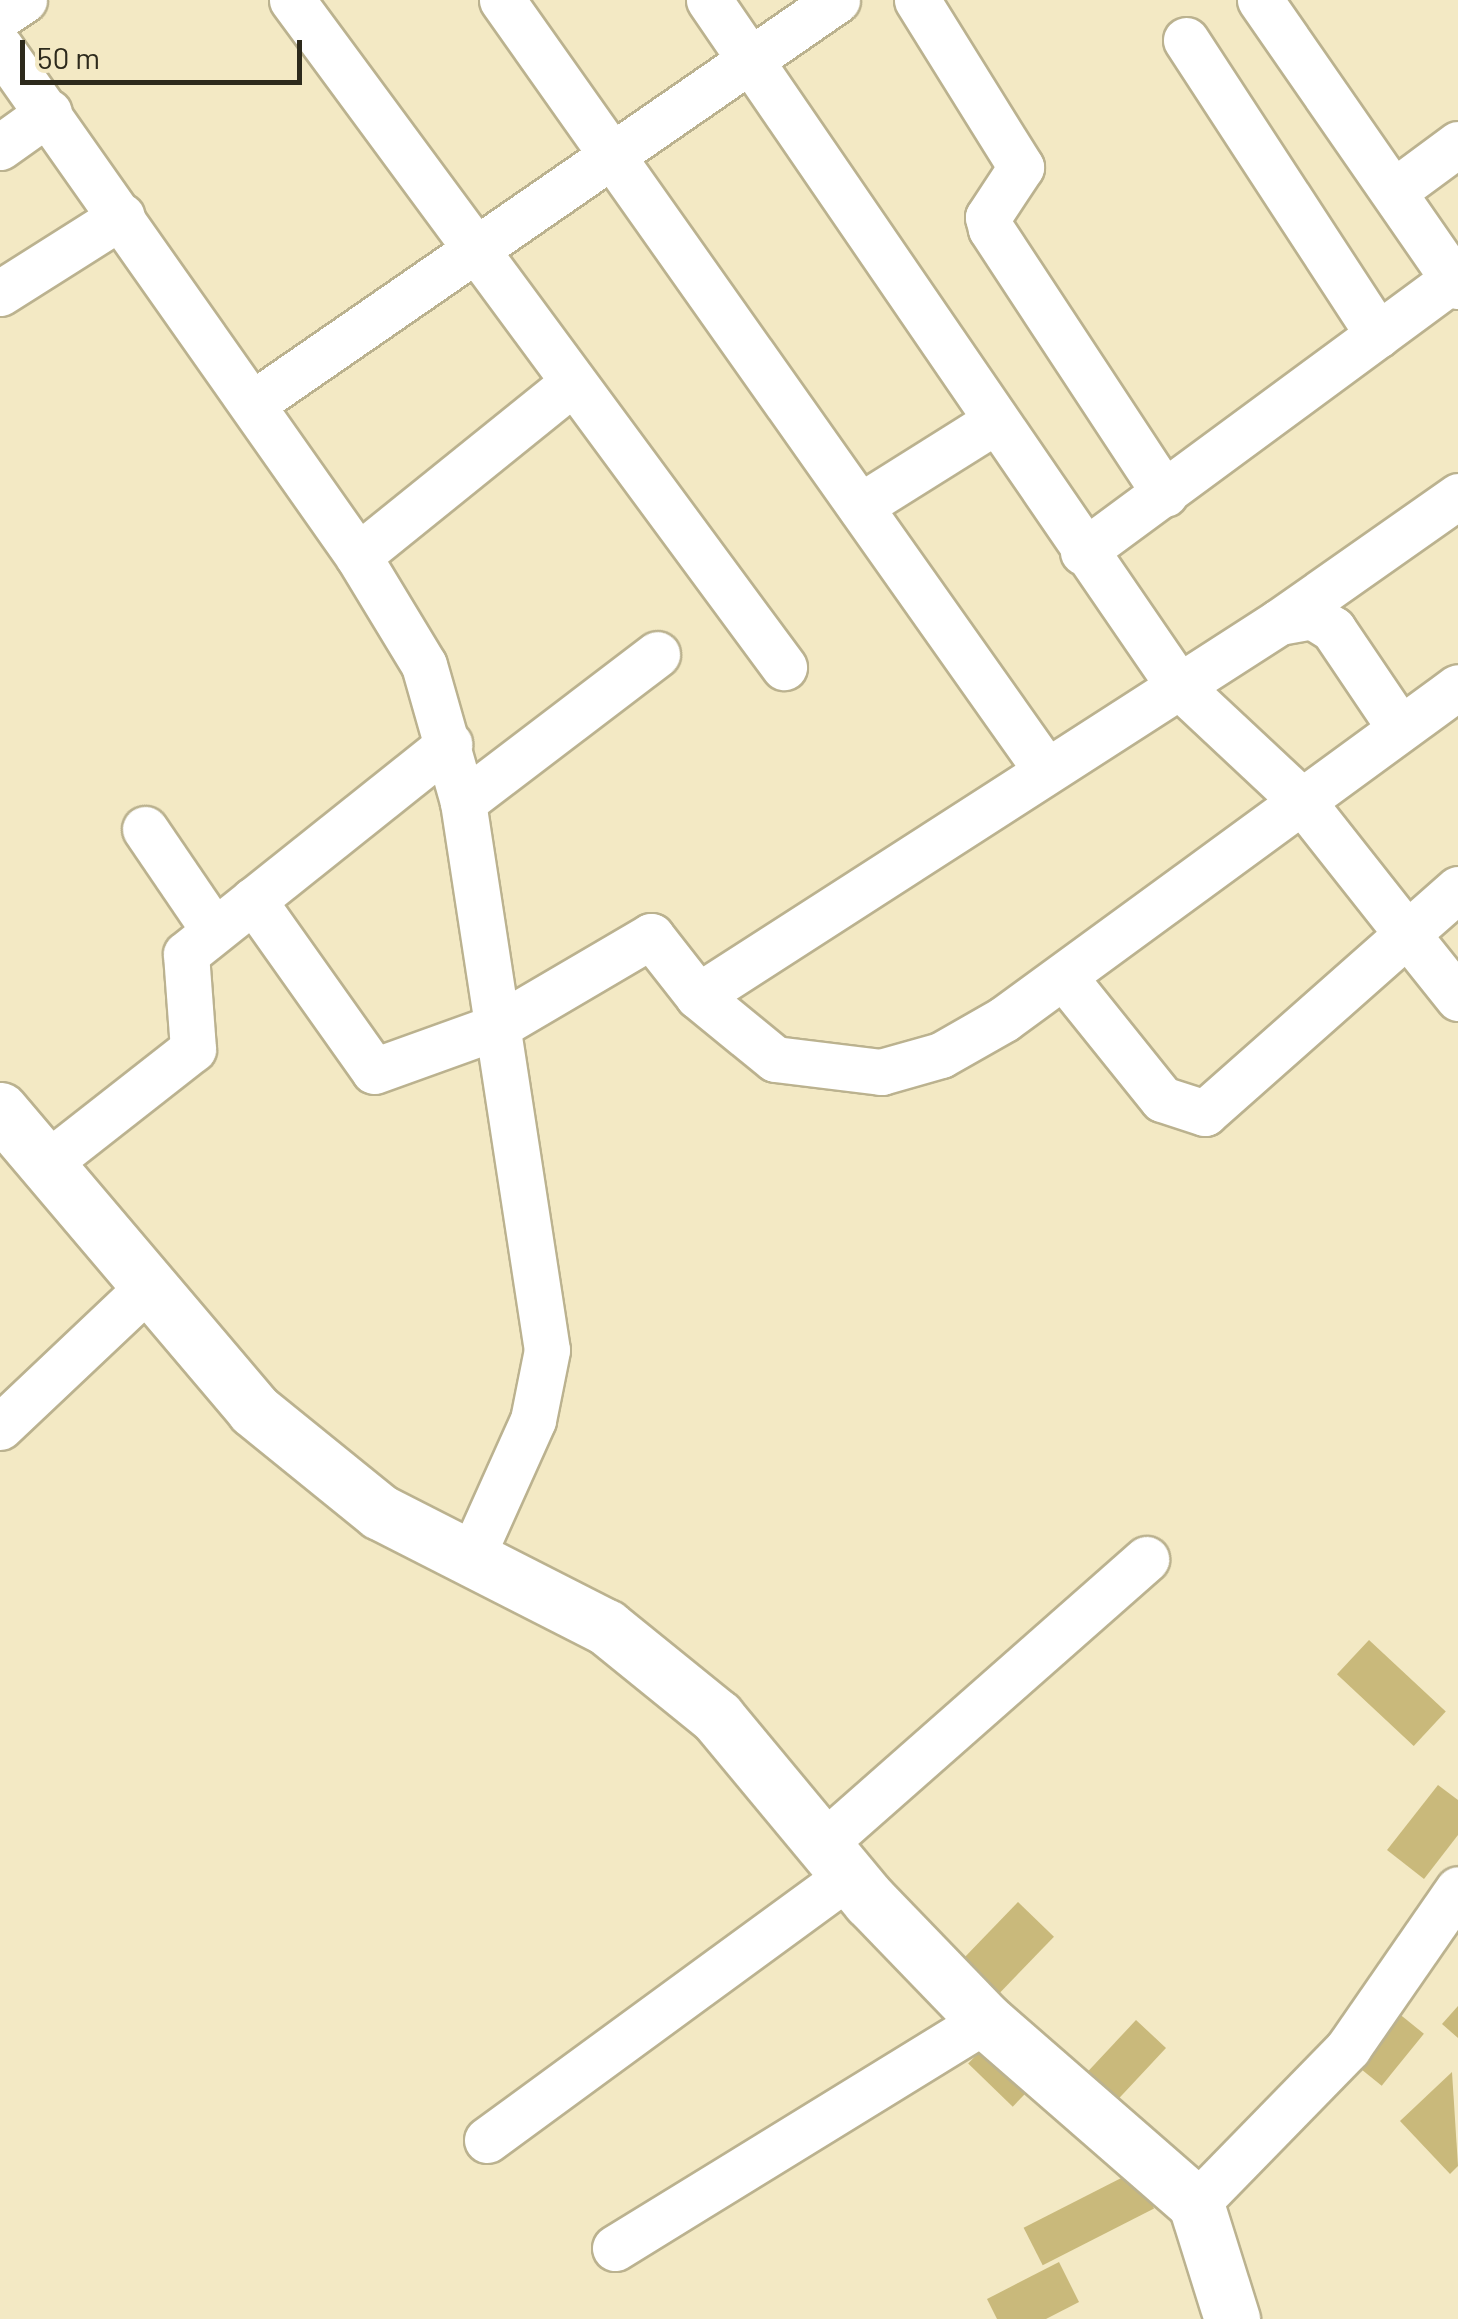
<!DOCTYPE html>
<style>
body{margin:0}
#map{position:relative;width:1458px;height:2319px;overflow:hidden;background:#f3e9c4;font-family:Barlow,sans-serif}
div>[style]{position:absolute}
.building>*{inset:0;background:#c9b97b;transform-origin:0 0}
.roads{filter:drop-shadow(2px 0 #bbb28f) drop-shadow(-2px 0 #bbb28f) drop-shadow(0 2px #bbb28f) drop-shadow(0 -2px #bbb28f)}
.street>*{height:45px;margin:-22.5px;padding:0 22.5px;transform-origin:22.5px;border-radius:22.5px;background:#fff}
.secondary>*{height:55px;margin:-27.5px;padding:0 27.5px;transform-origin:27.5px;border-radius:27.5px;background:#fff}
span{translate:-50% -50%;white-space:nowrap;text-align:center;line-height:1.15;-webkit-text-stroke:9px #f3e9c4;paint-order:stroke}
.scale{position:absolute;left:20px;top:40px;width:282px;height:45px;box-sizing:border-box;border:5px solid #2d2a1c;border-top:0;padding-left:12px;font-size:30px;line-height:35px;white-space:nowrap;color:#2d2a1c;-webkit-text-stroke:8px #f3e9c4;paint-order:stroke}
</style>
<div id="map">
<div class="building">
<i style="left:1369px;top:1640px;width:105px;height:47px;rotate:43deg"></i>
<i style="clip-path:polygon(1438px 1785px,1458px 1800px,1458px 1835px,1424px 1879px,1387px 1850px)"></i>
<i style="left:1018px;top:1902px;width:50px;height:82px;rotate:44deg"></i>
<i style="clip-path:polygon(1458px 2006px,1458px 2038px,1442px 2024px)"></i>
<i style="left:1392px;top:2008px;width:41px;height:67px;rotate:39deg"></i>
<i style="left:1136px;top:2020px;width:41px;height:76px;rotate:43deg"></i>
<i style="left:989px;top:2042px;width:62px;height:30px;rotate:44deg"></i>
<i style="clip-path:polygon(1452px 2072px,1458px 2166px,1450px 2174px,1400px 2121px)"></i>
<i style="left:1135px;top:2171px;width:42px;height:125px;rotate:63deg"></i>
<i style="clip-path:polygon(1059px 2262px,1079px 2302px,1046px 2319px,997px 2319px,987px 2299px)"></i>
</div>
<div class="roads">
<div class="street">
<i style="left:292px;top:0;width:829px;rotate:53.59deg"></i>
<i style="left:502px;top:0;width:941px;rotate:54.77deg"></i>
<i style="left:709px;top:0;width:830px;rotate:55.6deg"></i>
<i style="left:1178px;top:685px;width:170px;rotate:43.1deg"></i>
<i style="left:1302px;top:801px;width:169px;rotate:51.7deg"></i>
<i style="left:1407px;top:934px;width:270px;rotate:138.5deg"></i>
<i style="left:1205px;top:1113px;width:45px;rotate:-162deg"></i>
<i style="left:1162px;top:1099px;width:156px;rotate:-128.8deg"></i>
<i style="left:917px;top:0;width:197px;rotate:58.1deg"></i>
<i style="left:1021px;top:167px;width:60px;rotate:123.4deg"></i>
<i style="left:988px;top:217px;width:12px;rotate:76deg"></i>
<i style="left:991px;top:229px;width:317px;rotate:56.7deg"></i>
<i style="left:1260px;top:0;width:348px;rotate:55.3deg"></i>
<i style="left:0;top:16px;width:29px;rotate:-34deg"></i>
<i style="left:1186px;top:40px;width:352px;rotate:56.9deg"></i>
<i style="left:0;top:47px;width:622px;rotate:54.88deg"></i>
<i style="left:358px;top:556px;width:127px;rotate:58.8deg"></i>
<i style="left:424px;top:665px;width:142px;rotate:74.1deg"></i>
<i style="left:463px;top:802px;width:554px;rotate:81.29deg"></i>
<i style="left:547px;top:1350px;width:71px;rotate:101.3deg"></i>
<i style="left:533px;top:1420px;width:151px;rotate:114.2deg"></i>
<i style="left:0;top:147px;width:60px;rotate:-35.5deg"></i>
<i style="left:1397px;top:189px;width:76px;rotate:-36.4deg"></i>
<i style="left:0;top:293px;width:144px;rotate:-32.3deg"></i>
<i style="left:252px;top:404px;width:711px;rotate:-34.63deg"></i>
<i style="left:860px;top:506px;width:158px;rotate:-32.1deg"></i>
<i style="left:1083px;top:552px;width:460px;rotate:-36.4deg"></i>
<i style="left:358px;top:556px;width:274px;rotate:-38.9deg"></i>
<i style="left:1279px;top:622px;width:219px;rotate:-35.1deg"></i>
<i style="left:463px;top:802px;width:244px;rotate:-37.3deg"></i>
<i style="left:145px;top:829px;width:121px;rotate:55.8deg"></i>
<i style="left:1458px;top:889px;width:68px;rotate:138.6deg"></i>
<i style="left:1407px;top:934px;width:82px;rotate:51.4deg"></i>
<i style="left:253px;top:900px;width:209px;rotate:54.7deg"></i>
<i style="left:374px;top:1071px;width:130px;rotate:-19.8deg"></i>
<i style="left:496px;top:1027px;width:180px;rotate:-30.4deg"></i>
<i style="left:651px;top:936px;width:76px;rotate:51.9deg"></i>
<i style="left:698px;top:996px;width:99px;rotate:39.3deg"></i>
<i style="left:775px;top:1059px;width:107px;rotate:7deg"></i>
<i style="left:881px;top:1072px;width:62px;rotate:-15.8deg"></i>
<i style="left:941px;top:1055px;width:73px;rotate:-29.7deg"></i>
<i style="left:1004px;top:1019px;width:562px;rotate:-36.18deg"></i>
<i style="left:698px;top:996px;width:691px;rotate:-32.77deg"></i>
<i style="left:1279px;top:622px;width:34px;rotate:-10deg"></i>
<i style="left:1312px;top:616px;width:25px;rotate:32deg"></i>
<i style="left:1333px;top:629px;width:118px;rotate:56deg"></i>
<i style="left:45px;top:1165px;width:188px;rotate:-38.1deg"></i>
<i style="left:193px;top:1049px;width:95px;rotate:-94.2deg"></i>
<i style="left:186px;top:954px;width:337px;rotate:-38.6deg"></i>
<i style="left:0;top:1427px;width:201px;rotate:-43.4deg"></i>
<i style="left:823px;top:1844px;width:431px;rotate:-41.4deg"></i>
<i style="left:487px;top:2140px;width:449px;rotate:-36.2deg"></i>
<i style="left:1196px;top:2204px;width:218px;rotate:-45.7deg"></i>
<i style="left:1348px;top:2048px;width:193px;rotate:-55.3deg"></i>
<i style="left:615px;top:2248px;width:435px;rotate:-31.6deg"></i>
</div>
<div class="secondary">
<i style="left:0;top:1110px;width:393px;rotate:49.7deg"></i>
<i style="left:254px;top:1410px;width:162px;rotate:39deg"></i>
<i style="left:380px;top:1512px;width:254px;rotate:27deg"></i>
<i style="left:606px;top:1627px;width:143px;rotate:39deg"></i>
<i style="left:717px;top:1717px;width:239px;rotate:50.3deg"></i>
<i style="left:870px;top:1901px;width:165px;rotate:46deg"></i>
<i style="left:985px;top:2020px;width:280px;rotate:41.1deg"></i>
<i style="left:1196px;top:2204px;width:121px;rotate:72.6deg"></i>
</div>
</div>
<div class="scale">50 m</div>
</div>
